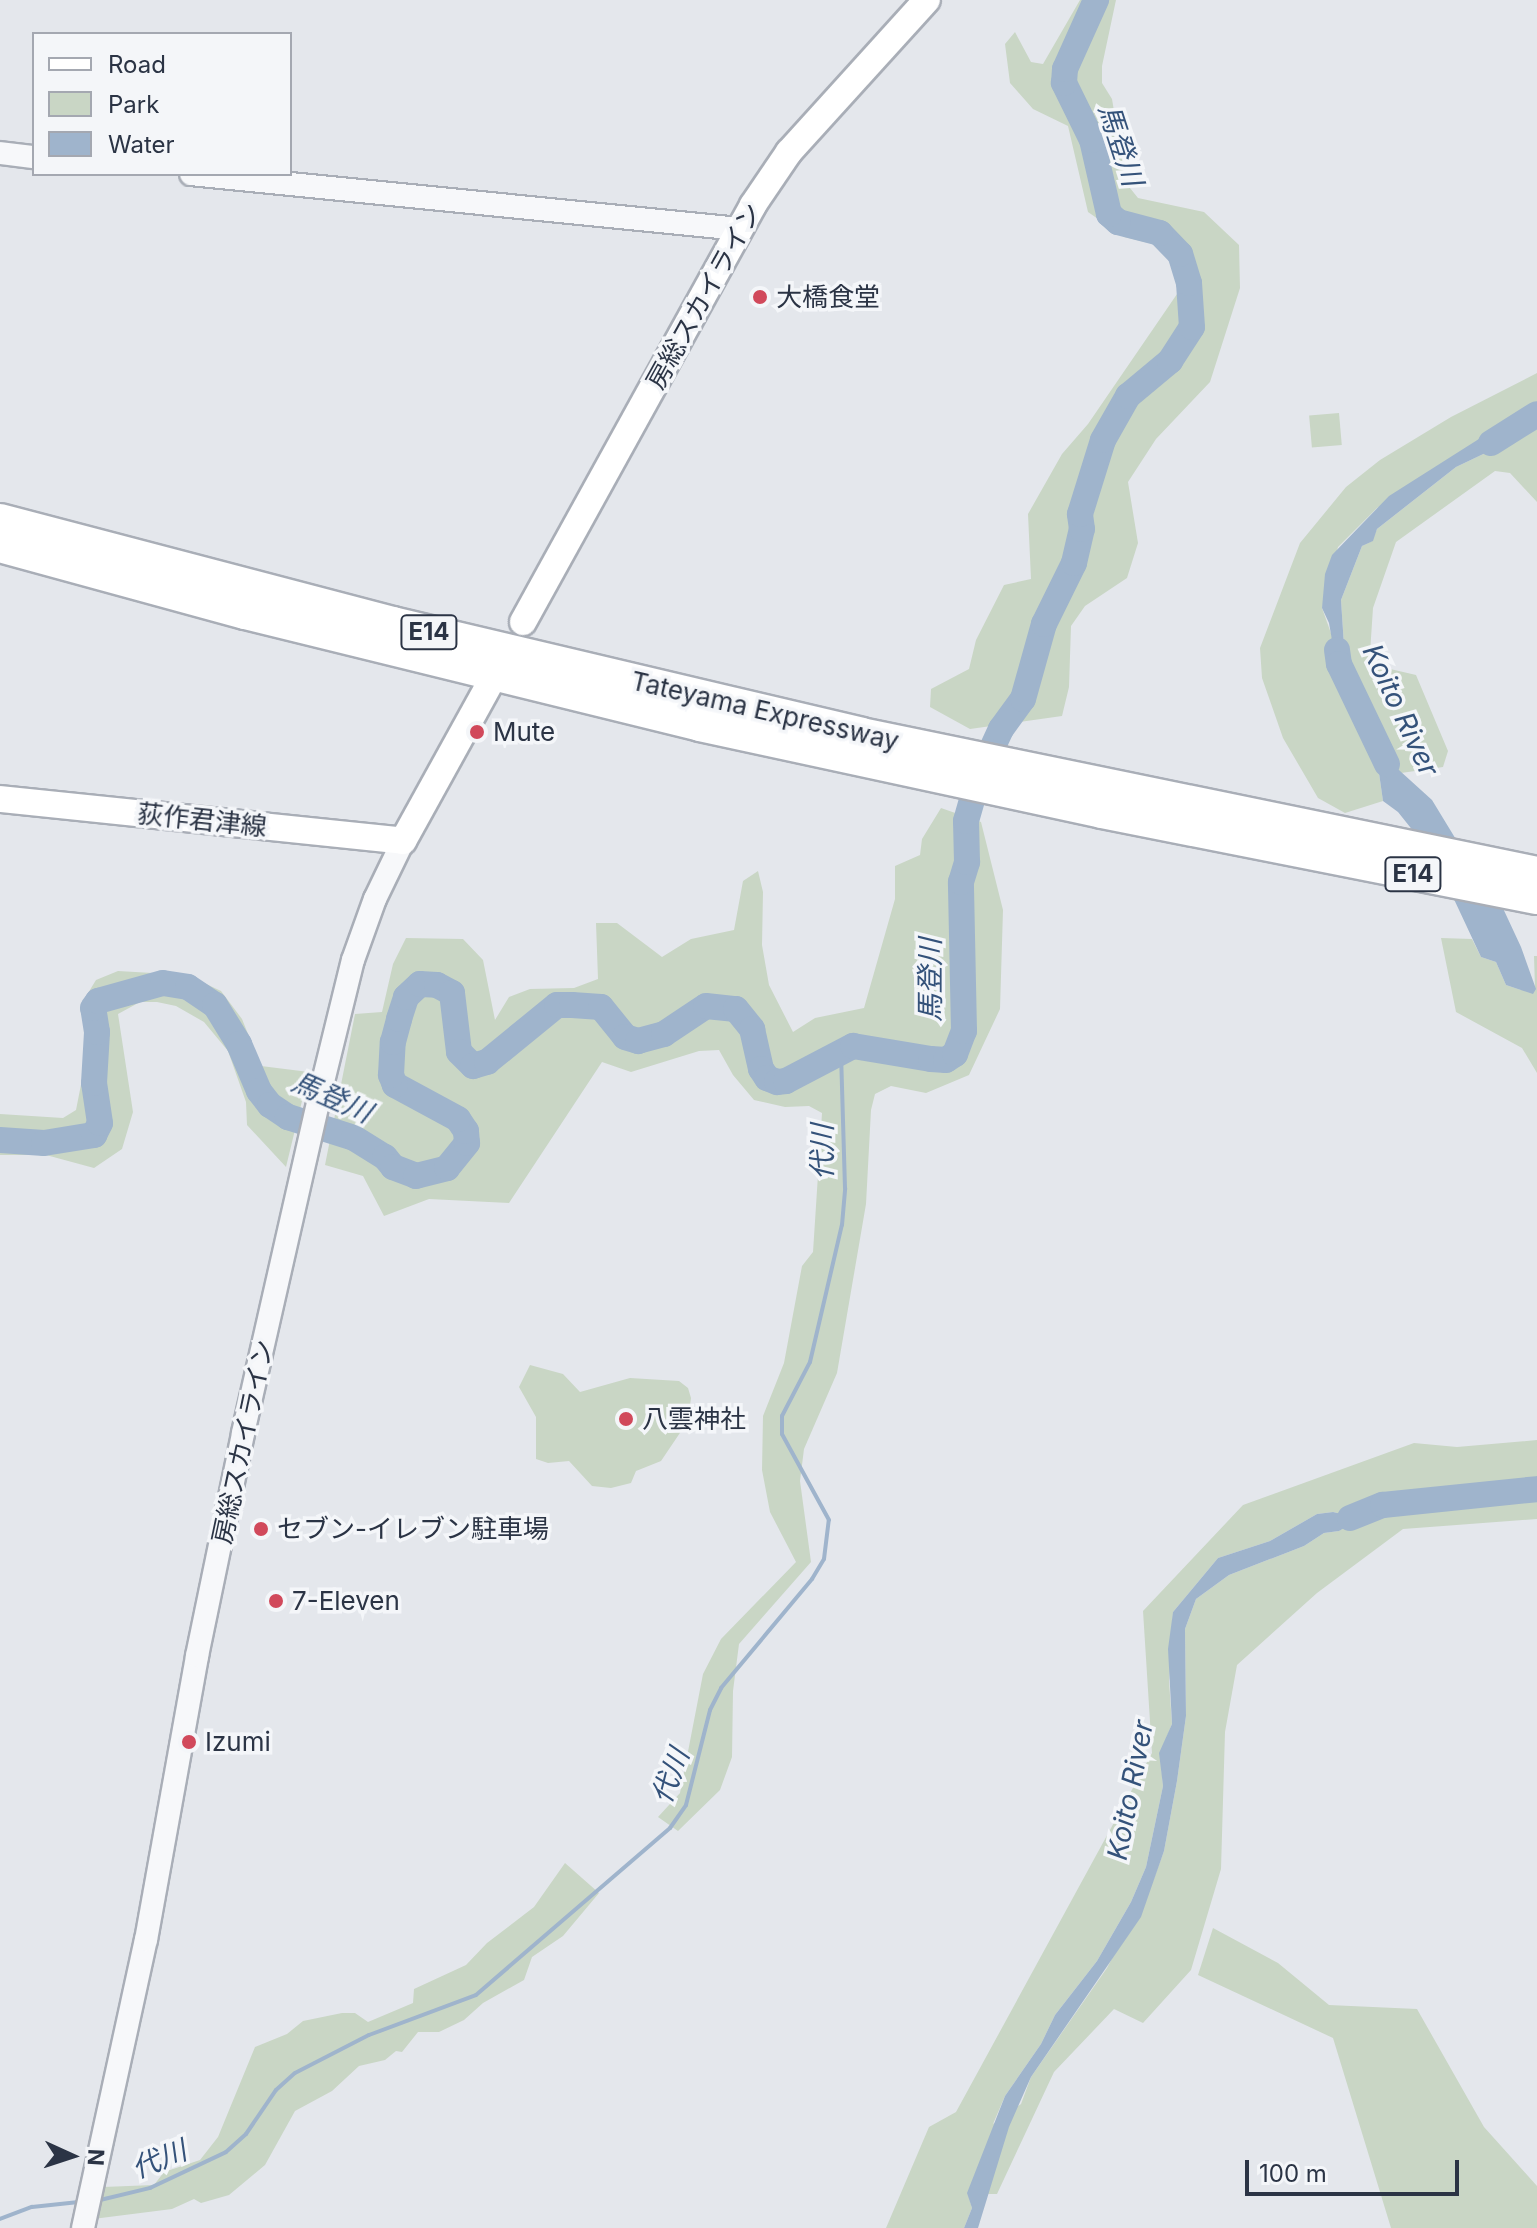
<!DOCTYPE html>
<meta charset="utf-8">
<style>
body{margin:0}
#map{position:relative;width:1537px;height:2228px;overflow:hidden;background:#e4e7ec;font-family:Inter,"Noto Sans JP",sans-serif}
div>[style]{position:absolute}
.green>*{inset:0;background:#c9d6c5;transform-origin:0 0}
.water>*{inset:0;background:#9fb4cc}
.stream>*{height:4px;margin:-2px;padding:0 2px;transform-origin:2px;border-radius:2px;background:#9fb4cc}
.river>*{height:26px;margin:-13px;padding:0 13px;transform-origin:13px;border-radius:13px;background:#9fb4cc}
.roads{filter:drop-shadow(2px 0 #a9aeb7) drop-shadow(-2px 0 #a9aeb7) drop-shadow(0 2px #a9aeb7) drop-shadow(0 -2px #a9aeb7)}
.minor>*{height:22px;margin:-11px;padding:0 11px;transform-origin:11px;border-radius:11px;background:#f7f8fa}
.major>*{height:26px;margin:-13px;padding:0 13px;transform-origin:13px;border-radius:13px;background:#fff}
.highway>*{height:32px;margin:-16px;padding:0 16px;transform-origin:16px;border-radius:16px;background:#fff}
.dots>*{width:22px;height:22px;translate:-50% -50%;box-sizing:border-box;border:4px solid #f4f6f9;border-radius:50%}
span{translate:-50% -50%;white-space:nowrap;text-align:center;line-height:1.15;-webkit-text-stroke:7px #f4f6f9;paint-order:stroke}
.shield-label span{padding:2px 6px;background:#f4f6f9;border:2px solid;border-radius:6px;-webkit-text-stroke-width:0}
.shield-label{font-size:24px;color:#2b3445;font-weight:700}
.street-label{font-size:26px;color:#2b3445}
.poi-label{font-size:26px;color:#2b3445}
.left{translate:0 -50%;text-align:left}
.water-label{font-size:28px;color:#34527a;font-style:italic}
.legend{position:absolute;left:32px;top:32px;width:260px;height:144px;box-sizing:border-box;background:#f4f6f9;border:2px solid #a4a8b1;margin:0;padding:10px 14px;list-style:none;font-size:24px;color:#2b3445}
.legend li{display:flex;align-items:center;gap:16px;height:40px}
.legend b{width:40px;border:2px solid #a4a8b1}
.north{position:absolute;left:32px;top:2116px;width:80px;height:80px;-webkit-text-stroke:6px #f4f6f9;paint-order:stroke;rotate:93deg;font-size:22px;font-weight:700;line-height:32px;text-align:center;color:#2b3445}
.north::after{content:'';display:block;margin:auto;width:28px;height:36px;background:#2b3445;clip-path:polygon(50% 0,100% 100%,50% 72%,0 100%)}
.scale{position:absolute;left:1245px;top:2160px;width:214px;height:36px;box-sizing:border-box;border:4px solid #2b3445;border-top:0;padding-left:10px;font-size:24px;line-height:28px;white-space:nowrap;color:#2b3445;-webkit-text-stroke:6px #f4f6f9;paint-order:stroke}
</style>
<div id="map">
<div class="green">
<i style="clip-path:polygon(1080px 0,1116px 0,1102px 66px,1102px 83px,1112px 99px,1126px 183px,1138px 198px,1204px 212px,1239px 245px,1240px 288px,1210px 382px,1156px 439px,1128px 482px,1138px 543px,1127px 578px,1085px 606px,1071px 626px,1069px 687px,1062px 716px,970px 729px,930px 707px,931px 689px,969px 669px,976px 640px,1004px 585px,1031px 579px,1028px 514px,1062px 454px,1088px 424px,1188px 278px,1170px 248px,1124px 237px,1088px 212px,1068px 126px,1033px 109px,1010px 83px,1005px 44px,1015px 32px,1031px 62px,1043px 64px)"></i>
<i style="clip-path:polygon(evenodd,1537px 373px,1537px 502px,1510px 473px,1495px 471px,1396px 542px,1373px 608px,1370px 653px,1386px 668px,1416px 675px,1448px 751px,1443px 767px,1401px 773px,1389px 761px,1372px 733px,1372px 758px,1379px 773px,1383px 801px,1345px 813px,1318px 798px,1283px 738px,1262px 678px,1260px 648px,1300px 543px,1346px 487px,1380px 460px,1451px 417px,1537px 373px,1475px 444px,1498px 447px,1456px 467px,1377px 529px,1372px 541px,1362px 546px,1341px 600px,1344px 646px,1351px 677px,1348px 681px,1322px 608px,1338px 547px,1377px 508px,1475px 444px)"></i>
<i style="left:1339px;top:413px;width:32px;height:30px;rotate:85deg"></i>
<i style="clip-path:polygon(941px 808px,981px 822px,1003px 910px,1000px 1009px,969px 1075px,926px 1093px,891px 1086px,875px 1094px,871px 1110px,866px 1204px,837px 1373px,804px 1449px,800px 1481px,811px 1562px,739px 1644px,733px 1691px,732px 1757px,720px 1790px,678px 1831px,658px 1817px,680px 1793px,703px 1674px,721px 1639px,796px 1562px,770px 1512px,762px 1470px,763px 1416px,784px 1363px,802px 1266px,813px 1252px,822px 1113px,809px 1106px,785px 1107px,754px 1100px,733px 1075px,719px 1050px,699px 1051px,631px 1072px,602px 1062px,509px 1203px,429px 1199px,384px 1216px,363px 1176px,325px 1165px,355px 1014px,382px 1012px,393px 964px,406px 938px,463px 939px,483px 960px,495px 1020px,509px 997px,530px 989px,574px 988px,598px 979px,596px 923px,617px 923px,662px 957px,691px 939px,734px 930px,743px 881px,758px 871px,763px 892px,762px 945px,769px 985px,793px 1032px,815px 1018px,864px 1008px,895px 899px,895px 866px,920px 855px,922px 839px)"></i>
<i style="clip-path:polygon(1441px 938px,1472px 939px,1481px 957px,1496px 962px,1506px 985px,1521px 990px,1535px 988px,1534px 956px,1537px 956px,1537px 1073px,1522px 1048px,1456px 1012px)"></i>
<i style="clip-path:polygon(118px 971px,187px 975px,221px 991px,242px 1019px,261px 1066px,309px 1072px,286px 1167px,247px 1125px,246px 1102px,228px 1051px,204px 1022px,176px 1006px,157px 1002px,140px 1002px,118px 1014px,133px 1112px,122px 1149px,94px 1168px,46px 1155px,0 1155px,0 1114px,63px 1118px,76px 1110px,88px 1049px,85px 998px,96px 980px)"></i>
<i style="clip-path:polygon(530px 1365px,563px 1374px,580px 1392px,630px 1378px,679px 1381px,688px 1388px,691px 1398px,688px 1421px,661px 1461px,636px 1471px,631px 1483px,611px 1488px,592px 1486px,569px 1461px,548px 1463px,536px 1459px,536px 1417px,519px 1387px)"></i>
<i style="clip-path:polygon(evenodd,1537px 1440px,1537px 1519px,1403px 1529px,1317px 1593px,1237px 1665px,1225px 1732px,1221px 1869px,1191px 1970px,1143px 2023px,1114px 2009px,1054px 2072px,997px 2194px,968px 2194px,972px 2208px,964px 2228px,886px 2228px,929px 2127px,956px 2112px,1152px 1753px,1143px 1611px,1243px 1505px,1414px 1443px,1457px 1447px,1537px 1440px,1333px 1512px,1346px 1515px,1346px 1526px,1339px 1531px,1324px 1533px,1304px 1546px,1229px 1575px,1196px 1599px,1185px 1629px,1186px 1716px,1177px 1781px,1164px 1851px,1153px 1881px,1107px 1968px,1031px 2077px,1021px 2104px,993px 2124px,1005px 2096px,1041px 2044px,1055px 2015px,1097px 1961px,1131px 1902px,1146px 1867px,1163px 1786px,1160px 1753px,1172px 1724px,1169px 1681px,1173px 1612px,1218px 1558px,1270px 1541px,1317px 1514px,1333px 1512px)"></i>
<i style="clip-path:polygon(565px 1863px,599px 1893px,563px 1936px,532px 1957px,524px 1980px,483px 2003px,464px 2020px,439px 2032px,418px 2032px,402px 2052px,396px 2051px,385px 2060px,359px 2066px,332px 2091px,295px 2111px,265px 2165px,229px 2195px,201px 2203px,194px 2199px,172px 2209px,93px 2219px,103px 2187px,154px 2185px,164px 2172px,200px 2160px,218px 2137px,255px 2047px,287px 2034px,303px 2021px,342px 2013px,355px 2013px,368px 2022px,413px 2003px,414px 1989px,466px 1965px,487px 1943px,534px 1907px)"></i>
<i style="clip-path:polygon(1213px 1928px,1278px 1963px,1329px 2005px,1417px 2009px,1484px 2127px,1537px 2186px,1537px 2228px,1391px 2228px,1333px 2038px,1198px 1975px)"></i>
</div>
<div class="water">
<i style="clip-path:polygon(1512px 418px,1520px 424px,1498px 447px,1456px 467px,1377px 529px,1373px 541px,1362px 546px,1341px 600px,1344px 646px,1352px 677px,1347px 681px,1337px 669px,1329px 623px,1322px 608px,1325px 574px,1332px 555px,1389px 496px)"></i>
<i style="clip-path:polygon(1372px 732px,1389px 761px,1432px 800px,1460px 846px,1418px 837px,1398px 812px,1383px 801px,1379px 773px,1372px 759px)"></i>
<i style="clip-path:polygon(1452px 895px,1501px 904px,1521px 947px,1536px 989px,1533px 994px,1506px 985px,1496px 962px,1481px 957px)"></i>
<i style="clip-path:polygon(1383px 1505px,1339px 1531px,1324px 1533px,1304px 1546px,1229px 1575px,1196px 1599px,1185px 1629px,1186px 1716px,1177px 1781px,1164px 1851px,1141px 1917px,1031px 2077px,1009px 2127px,978px 2228px,964px 2228px,972px 2208px,967px 2193px,1005px 2096px,1041px 2044px,1055px 2015px,1097px 1961px,1131px 1902px,1146px 1867px,1163px 1786px,1159px 1753px,1172px 1724px,1168px 1649px,1173px 1612px,1218px 1558px,1270px 1541px,1317px 1514px,1333px 1512px,1346px 1515px)"></i>
</div>
<div class="stream">
<i style="left:96px;top:2201px;width:56px;rotate:-13.5deg"></i>
<i style="left:150px;top:2188px;width:84px;rotate:-25.3deg"></i>
<i style="left:226px;top:2152px;width:27px;rotate:-42deg"></i>
<i style="left:246px;top:2134px;width:53px;rotate:-55.7deg"></i>
<i style="left:276px;top:2090px;width:25px;rotate:-42deg"></i>
<i style="left:295px;top:2073px;width:83px;rotate:-27.2deg"></i>
<i style="left:369px;top:2035px;width:114px;rotate:-20.5deg"></i>
<i style="left:476px;top:1995px;width:256px;rotate:-40.7deg"></i>
<i style="left:670px;top:1828px;width:28px;rotate:-55deg"></i>
<i style="left:686px;top:1805px;width:98px;rotate:-75.8deg"></i>
<i style="left:710px;top:1710px;width:25px;rotate:-63deg"></i>
<i style="left:721px;top:1688px;width:142px;rotate:-50.1deg"></i>
<i style="left:812px;top:1579px;width:23px;rotate:-59deg"></i>
<i style="left:824px;top:1559px;width:39px;rotate:-83deg"></i>
<i style="left:829px;top:1520px;width:98px;rotate:-118.7deg"></i>
<i style="left:782px;top:1434px;width:18px;rotate:-90deg"></i>
<i style="left:782px;top:1416px;width:61px;rotate:-62.6deg"></i>
<i style="left:810px;top:1362px;width:141px;rotate:-76.9deg"></i>
<i style="left:842px;top:1225px;width:37px;rotate:-85deg"></i>
<i style="left:845px;top:1188px;width:137px;rotate:-91.7deg"></i>
<i style="left:0;top:2219px;width:34px;rotate:-21deg"></i>
<i style="left:32px;top:2207px;width:47px;rotate:-6.1deg"></i>
</div>
<div class="river">
<i style="left:1491px;top:443px;width:54px;rotate:-32.2deg"></i>
<i style="left:1337px;top:650px;width:14px;rotate:82deg"></i>
<i style="left:1339px;top:664px;width:111px;rotate:64.4deg"></i>
<i style="left:0;top:1140px;width:44px;rotate:3.9deg"></i>
<i style="left:44px;top:1143px;width:51px;rotate:-9.1deg"></i>
<i style="left:94px;top:1135px;width:13px;rotate:-63deg"></i>
<i style="left:100px;top:1123px;width:40px;rotate:-98.5deg"></i>
<i style="left:94px;top:1083px;width:51px;rotate:-86.6deg"></i>
<i style="left:97px;top:1032px;width:24px;rotate:-99deg"></i>
<i style="left:93px;top:1008px;width:9px;rotate:-54deg"></i>
<i style="left:98px;top:1001px;width:67px;rotate:-15.5deg"></i>
<i style="left:163px;top:983px;width:25px;rotate:9deg"></i>
<i style="left:188px;top:987px;width:32px;rotate:34deg"></i>
<i style="left:215px;top:1005px;width:46px;rotate:58.4deg"></i>
<i style="left:239px;top:1044px;width:51px;rotate:66.9deg"></i>
<i style="left:259px;top:1091px;width:18px;rotate:52deg"></i>
<i style="left:270px;top:1105px;width:22px;rotate:34deg"></i>
<i style="left:288px;top:1117px;width:69px;rotate:17.7deg"></i>
<i style="left:354px;top:1138px;width:36px;rotate:32deg"></i>
<i style="left:385px;top:1157px;width:13px;rotate:51deg"></i>
<i style="left:393px;top:1167px;width:25px;rotate:21deg"></i>
<i style="left:416px;top:1176px;width:32px;rotate:-14deg"></i>
<i style="left:447px;top:1168px;width:32px;rotate:-51deg"></i>
<i style="left:467px;top:1143px;width:12px;rotate:-95deg"></i>
<i style="left:466px;top:1131px;width:14px;rotate:-124deg"></i>
<i style="left:458px;top:1119px;width:72px;rotate:-151.6deg"></i>
<i style="left:395px;top:1085px;width:11px;rotate:-112deg"></i>
<i style="left:391px;top:1075px;width:33px;rotate:-87deg"></i>
<i style="left:393px;top:1042px;width:24px;rotate:-75deg"></i>
<i style="left:399px;top:1019px;width:23px;rotate:-72deg"></i>
<i style="left:406px;top:997px;width:19px;rotate:-43deg"></i>
<i style="left:420px;top:984px;width:17px;rotate:3deg"></i>
<i style="left:437px;top:985px;width:17px;rotate:28deg"></i>
<i style="left:452px;top:993px;width:59px;rotate:83.2deg"></i>
<i style="left:459px;top:1052px;width:20px;rotate:45deg"></i>
<i style="left:473px;top:1066px;width:15px;rotate:-16deg"></i>
<i style="left:487px;top:1062px;width:90px;rotate:-39.2deg"></i>
<i style="left:557px;top:1005px;width:15px"></i>
<i style="left:572px;top:1005px;width:29px;rotate:4deg"></i>
<i style="left:601px;top:1007px;width:38px;rotate:51deg"></i>
<i style="left:625px;top:1037px;width:14px;rotate:17deg"></i>
<i style="left:638px;top:1041px;width:27px;rotate:-15deg"></i>
<i style="left:664px;top:1034px;width:50px;rotate:-33.7deg"></i>
<i style="left:706px;top:1006px;width:30px;rotate:6deg"></i>
<i style="left:736px;top:1009px;width:26px;rotate:51deg"></i>
<i style="left:752px;top:1029px;width:41px;rotate:77.3deg"></i>
<i style="left:761px;top:1069px;width:11px;rotate:56deg"></i>
<i style="left:767px;top:1078px;width:11px;rotate:22deg"></i>
<i style="left:777px;top:1082px;width:9px;rotate:-6deg"></i>
<i style="left:786px;top:1081px;width:76px;rotate:-27.6deg"></i>
<i style="left:853px;top:1046px;width:79px;rotate:9.5deg"></i>
<i style="left:931px;top:1059px;width:15px;rotate:4deg"></i>
<i style="left:946px;top:1060px;width:11px;rotate:-34deg"></i>
<i style="left:955px;top:1054px;width:25px;rotate:-69deg"></i>
<i style="left:964px;top:1031px;width:149px;rotate:-91.2deg"></i>
<i style="left:961px;top:882px;width:21px;rotate:-73deg"></i>
<i style="left:967px;top:862px;width:41px;rotate:-91.4deg"></i>
<i style="left:966px;top:821px;width:44px;rotate:-74.1deg"></i>
<i style="left:978px;top:779px;width:55px;rotate:-65.3deg"></i>
<i style="left:1001px;top:729px;width:37px;rotate:-54deg"></i>
<i style="left:1023px;top:699px;width:78px;rotate:-74.4deg"></i>
<i style="left:1044px;top:624px;width:68px;rotate:-63.8deg"></i>
<i style="left:1074px;top:563px;width:35px;rotate:-77deg"></i>
<i style="left:1082px;top:529px;width:15px;rotate:-98deg"></i>
<i style="left:1080px;top:514px;width:77px;rotate:-72.7deg"></i>
<i style="left:1103px;top:440px;width:51px;rotate:-60.4deg"></i>
<i style="left:1128px;top:396px;width:55px;rotate:-39.8deg"></i>
<i style="left:1170px;top:361px;width:40px;rotate:-57.1deg"></i>
<i style="left:1192px;top:327px;width:44px;rotate:-93.9deg"></i>
<i style="left:1189px;top:283px;width:30px;rotate:-107deg"></i>
<i style="left:1180px;top:254px;width:29px;rotate:-134deg"></i>
<i style="left:1160px;top:233px;width:43px;rotate:-165.3deg"></i>
<i style="left:1118px;top:222px;width:12px;rotate:-138deg"></i>
<i style="left:1109px;top:214px;width:76px;rotate:-102.9deg"></i>
<i style="left:1092px;top:140px;width:64px;rotate:-116.2deg"></i>
<i style="left:1064px;top:83px;width:14px;rotate:-86deg"></i>
<i style="left:1065px;top:69px;width:76px;rotate:-65.8deg"></i>
<i style="left:1350px;top:1518px;width:35px;rotate:-22deg"></i>
<i style="left:1383px;top:1505px;width:155px;rotate:-5.9deg"></i>
</div>
<div class="roads">
<div class="minor">
<i style="left:0;top:153px;width:34px;rotate:7deg"></i>
<i style="left:191px;top:174px;width:551px;rotate:5.73deg"></i>
<i style="left:83px;top:2228px;width:295px;rotate:-77.7deg"></i>
<i style="left:146px;top:1940px;width:289px;rotate:-79.8deg"></i>
<i style="left:197px;top:1656px;width:228px;rotate:-78.3deg"></i>
<i style="left:243px;top:1433px;width:344px;rotate:-77.2deg"></i>
<i style="left:319px;top:1098px;width:142px;rotate:-76.2deg"></i>
<i style="left:353px;top:960px;width:65px;rotate:-70.2deg"></i>
<i style="left:375px;top:899px;width:64px;rotate:-64.2deg"></i>
</div>
<div class="major">
<i style="left:523px;top:622px;width:476px;rotate:-61.1deg"></i>
<i style="left:753px;top:205px;width:64px;rotate:-55.8deg"></i>
<i style="left:789px;top:152px;width:205px;rotate:-47.8deg"></i>
<i style="left:0;top:799px;width:405px;rotate:5.9deg"></i>
<i style="left:403px;top:841px;width:178px;rotate:-61.1deg"></i>
</div>
<div class="highway">
<i style="left:0;top:520px;width:406px;rotate:14.7deg"></i>
<i style="left:393px;top:623px;width:481px;rotate:13.3deg"></i>
<i style="left:861px;top:734px;width:690px;rotate:11.62deg"></i>
<i style="left:0;top:546px;width:254px;rotate:15.3deg"></i>
<i style="left:245px;top:613px;width:469px;rotate:13.8deg"></i>
<i style="left:700px;top:725px;width:411px;rotate:12.2deg"></i>
<i style="left:1102px;top:812px;width:443px;rotate:11.2deg"></i>
</div>
</div>
<div class="dots">
<i style="left:760px;top:297px;background:#d1495b"></i>
<i style="left:477px;top:732px;background:#d1495b"></i>
<i style="left:626px;top:1419px;background:#d1495b"></i>
<i style="left:261px;top:1529px;background:#d1495b"></i>
<i style="left:276px;top:1601px;background:#d1495b"></i>
<i style="left:189px;top:1742px;background:#d1495b"></i>
</div>
<div class="shield-label">
<span style="left:429px;top:632px">E14</span>
<span style="left:1413px;top:874px">E14</span>
</div>
<div class="street-label">
<span style="left:704px;top:296px;rotate:-61deg">房総スカイライン</span>
<span style="left:765px;top:711px;rotate:13deg">Tateyama Expressway</span>
<span style="left:202px;top:820px;rotate:6deg">荻作君津線</span>
<span style="left:243px;top:1442px;rotate:-78deg">房総スカイライン</span>
</div>
<div class="poi-label">
<span class="left" style="left:776px;top:297px">大橋食堂</span>
<span class="left" style="left:493px;top:732px">Mute</span>
<span class="left" style="left:642px;top:1419px">八雲神社</span>
<span class="left" style="left:277px;top:1529px">セブン-イレブン駐車場</span>
<span class="left" style="left:292px;top:1601px">7-Eleven</span>
<span class="left" style="left:205px;top:1742px">Izumi</span>
</div>
<div class="water-label">
<span style="left:1121px;top:145px;rotate:72deg">馬登川</span>
<span style="left:1401px;top:710px;rotate:65deg">Koito River</span>
<span style="left:930px;top:980px;rotate:-90deg">馬登川</span>
<span style="left:332px;top:1097px;rotate:24deg">馬登川</span>
<span style="left:822px;top:1152px;rotate:-90deg">代川</span>
<span style="left:670px;top:1776px;rotate:-69deg">代川</span>
<span style="left:1130px;top:1790px;rotate:-79deg">Koito River</span>
<span style="left:159px;top:2159px;rotate:-22deg">代川</span>
</div>
<ul class="legend">
<li><b style="height:10px;background:#fff"></b>Road</li>
<li><b style="height:22px;background:#c9d6c5"></b>Park</li>
<li><b style="height:22px;background:#9fb4cc"></b>Water</li>
</ul>
<div class="north">N</div>
<div class="scale">100 m</div>
</div>
